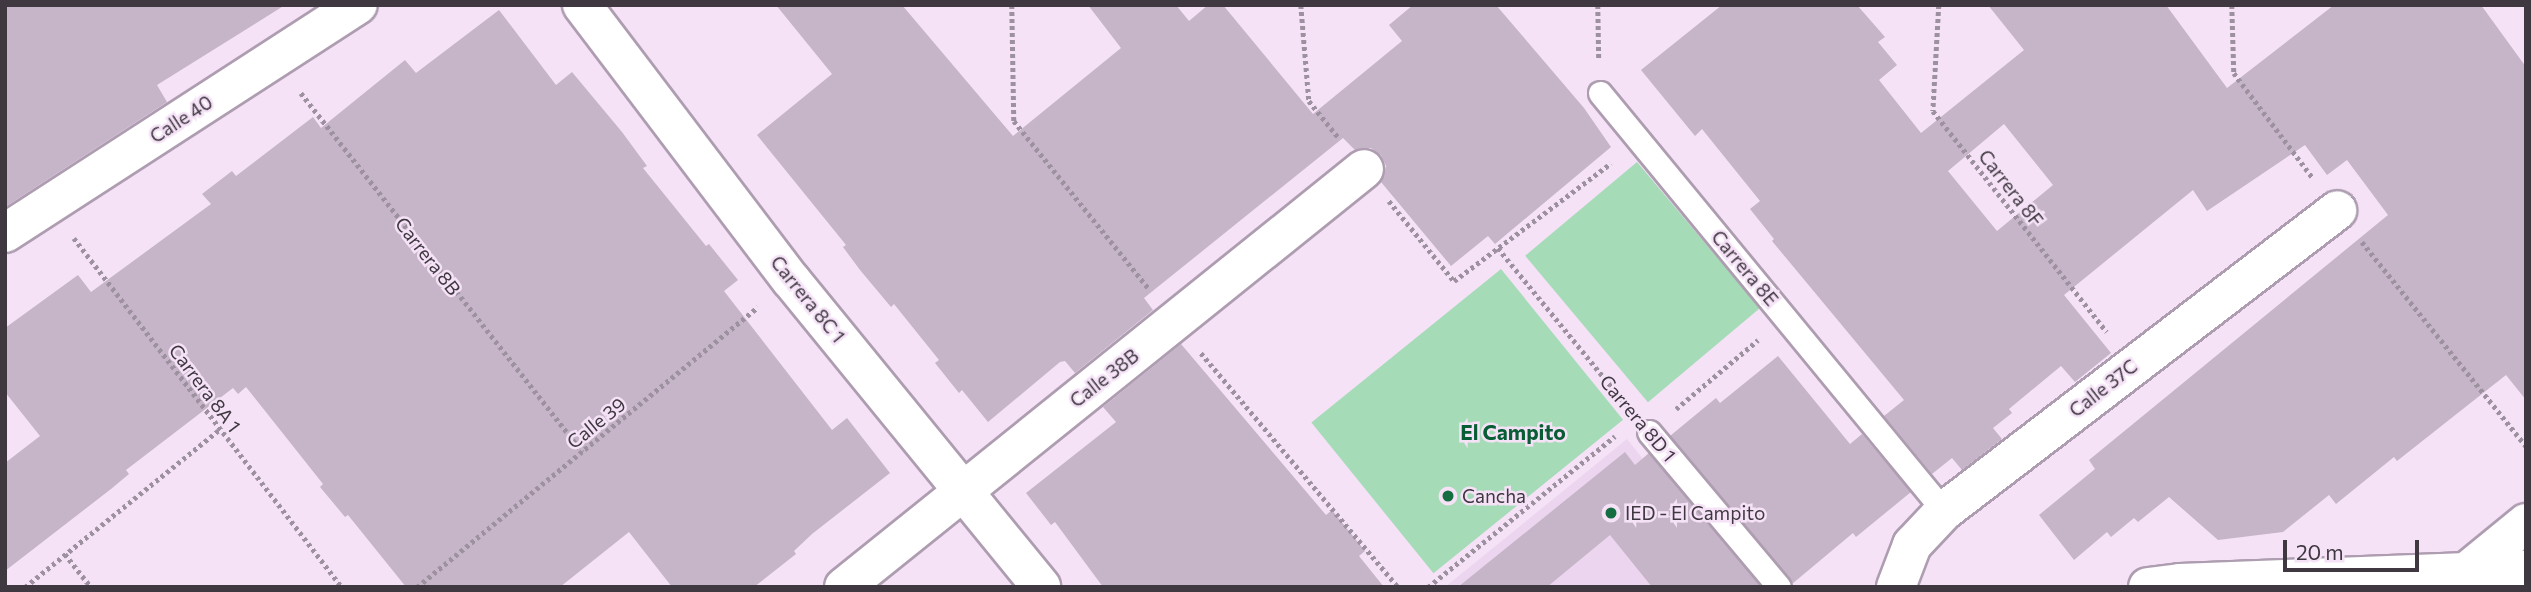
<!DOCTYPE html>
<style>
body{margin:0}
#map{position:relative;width:2531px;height:592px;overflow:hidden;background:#f5e2f7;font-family:Commissioner,sans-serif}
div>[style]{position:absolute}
.built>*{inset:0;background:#ecd5ef}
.green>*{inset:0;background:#a6dbb8;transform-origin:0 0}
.building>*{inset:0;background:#c6b4c8}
.path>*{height:4.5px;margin-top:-2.25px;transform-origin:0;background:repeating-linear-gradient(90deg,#9d909f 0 3.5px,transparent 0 7px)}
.roads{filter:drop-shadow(2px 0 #ae9db0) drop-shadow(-2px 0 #ae9db0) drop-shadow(0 2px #ae9db0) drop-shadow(0 -2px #ae9db0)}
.service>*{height:23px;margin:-11.5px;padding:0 11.5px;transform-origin:11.5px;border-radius:11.5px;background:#fff}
.minor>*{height:38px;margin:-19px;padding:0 19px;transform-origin:19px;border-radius:19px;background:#fff}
.dots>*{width:19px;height:19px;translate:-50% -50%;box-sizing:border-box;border:4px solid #f5e2f7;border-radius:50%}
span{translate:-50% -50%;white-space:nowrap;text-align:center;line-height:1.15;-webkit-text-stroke:5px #f5e2f7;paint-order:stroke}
.street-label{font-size:19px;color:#3f3840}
.poi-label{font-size:19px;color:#3f3840}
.left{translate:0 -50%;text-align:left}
.neighbourhood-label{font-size:21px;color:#085d35;font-weight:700}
.frame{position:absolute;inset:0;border:7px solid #3f3840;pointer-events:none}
.scale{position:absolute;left:2283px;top:540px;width:136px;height:32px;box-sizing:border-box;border:4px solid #3f3840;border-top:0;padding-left:9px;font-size:21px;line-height:24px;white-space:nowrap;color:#3f3840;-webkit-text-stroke:5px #f5e2f7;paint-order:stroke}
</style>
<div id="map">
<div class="built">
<i style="clip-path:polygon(1627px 439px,1746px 587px,1445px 587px)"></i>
</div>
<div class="green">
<i style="left:1637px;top:162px;width:191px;height:146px;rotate:50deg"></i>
<i style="left:1501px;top:269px;width:194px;height:244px;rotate:51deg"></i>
</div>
<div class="building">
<i style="clip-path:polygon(5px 5px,285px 5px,157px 85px,167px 102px,5px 207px)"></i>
<i style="clip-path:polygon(776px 5px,902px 5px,1013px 136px,1121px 48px,1088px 5px,1176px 5px,1189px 21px,1208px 5px,1223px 5px,1313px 114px,1402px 41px,1389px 25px,1413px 5px,1496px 5px,1584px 108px,1611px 147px,1495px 244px,1488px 236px,1451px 266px,1381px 182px,1386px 166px,1381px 155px,1371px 148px,1355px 150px,1343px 138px,1144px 298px,1153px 310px,1075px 373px,1065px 361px,1060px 362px,988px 422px,962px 390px,959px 393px,935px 363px,939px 360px,894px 304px,891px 307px,860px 270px,843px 247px,846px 245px,757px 135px,832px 74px)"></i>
<i style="clip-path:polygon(evenodd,1722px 5px,1857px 5px,1885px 37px,1878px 42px,1897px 65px,1879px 80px,1921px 133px,2024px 50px,1988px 5px,2166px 5px,2227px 88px,2334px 5px,2481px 5px,2526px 67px,2526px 400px,2506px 375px,2397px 461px,2394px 457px,2336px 504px,2329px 495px,2283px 532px,2218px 540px,2169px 497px,2138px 522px,2134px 518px,2111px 537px,2107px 532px,2074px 560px,2039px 515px,2095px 469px,2089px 460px,2388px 215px,2347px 160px,2327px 175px,2305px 145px,2207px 211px,2193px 190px,2064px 295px,2111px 353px,2075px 382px,2061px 366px,2009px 409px,2012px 413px,1993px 428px,2002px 439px,1962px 470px,1952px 458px,1932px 474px,1884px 416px,1904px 400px,1772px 241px,1774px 239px,1750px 209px,1760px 201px,1702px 129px,1695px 136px,1641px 70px,1722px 5px,2004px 124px,2053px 185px,1997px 231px,1948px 171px,2004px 124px)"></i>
<i style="clip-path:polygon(499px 10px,556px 85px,572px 72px,622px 132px,647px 166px,643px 168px,706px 246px,709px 244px,738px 280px,724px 291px,832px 430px,847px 418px,890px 473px,812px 534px,794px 551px,796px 554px,754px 587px,672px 587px,629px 532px,560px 587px,406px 587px,348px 515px,345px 517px,320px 487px,323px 484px,246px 387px,238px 394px,233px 388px,126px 470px,129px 474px,111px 489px,5px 571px,5px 463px,40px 436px,5px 392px,5px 328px,78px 275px,91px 292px,211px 204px,202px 194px,232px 171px,236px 176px,313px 117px,321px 128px,405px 60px,416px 73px)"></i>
<i style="clip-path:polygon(1181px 344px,1326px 515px,1332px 510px,1365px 551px,1359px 556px,1384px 587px,1103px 587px,1055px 522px,1051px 525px,1026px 493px,1116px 422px,1103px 407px)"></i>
<i style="clip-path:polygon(1778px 356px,1850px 444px,1862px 434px,1911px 492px,1856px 537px,1853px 533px,1792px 584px,1670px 436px,1716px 398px,1720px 403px)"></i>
<i style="clip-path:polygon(1625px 452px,1635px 465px,1649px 453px,1761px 587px,1652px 587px,1610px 535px,1547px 587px,1458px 587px)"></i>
</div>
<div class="path">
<i style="left:1012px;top:5px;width:116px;rotate:89deg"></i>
<i style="left:1014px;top:121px;width:216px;rotate:51.2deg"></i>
<i style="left:1301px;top:5px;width:96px;rotate:85.2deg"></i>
<i style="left:1309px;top:101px;width:46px;rotate:51.1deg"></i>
<i style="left:1598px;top:5px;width:55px;rotate:89deg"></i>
<i style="left:1939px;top:5px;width:106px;rotate:93.2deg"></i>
<i style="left:1933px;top:111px;width:281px;rotate:51.8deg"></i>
<i style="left:2232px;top:5px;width:68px;rotate:88.3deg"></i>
<i style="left:2234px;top:73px;width:130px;rotate:53.1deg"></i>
<i style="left:301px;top:93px;width:456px;rotate:51.9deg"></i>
<i style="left:1389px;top:201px;width:103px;rotate:50.9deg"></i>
<i style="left:1454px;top:281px;width:196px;rotate:-36.9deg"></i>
<i style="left:74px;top:238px;width:440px;rotate:52.5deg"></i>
<i style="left:2362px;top:242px;width:262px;rotate:51.2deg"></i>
<i style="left:1498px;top:248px;width:205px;rotate:50.7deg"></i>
<i style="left:1201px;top:353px;width:306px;rotate:49.9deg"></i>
<i style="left:1676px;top:409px;width:107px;rotate:-40.1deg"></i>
<i style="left:65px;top:554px;width:42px;rotate:51.8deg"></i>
<i style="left:25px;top:587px;width:250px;rotate:-39deg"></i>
<i style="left:417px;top:587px;width:441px;rotate:-39.4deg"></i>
<i style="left:1428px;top:587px;width:240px;rotate:-38.9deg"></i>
</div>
<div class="roads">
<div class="service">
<i style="left:1600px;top:93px;width:541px;rotate:50.55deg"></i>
<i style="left:1649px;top:432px;width:202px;rotate:50deg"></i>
</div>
<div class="minor">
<i style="left:582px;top:5px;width:345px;rotate:52.8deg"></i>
<i style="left:791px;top:280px;width:396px;rotate:50.8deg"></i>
<i style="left:5px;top:233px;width:420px;rotate:-32.9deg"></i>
<i style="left:2465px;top:573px;width:79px;rotate:-39.3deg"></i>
<i style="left:844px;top:587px;width:667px;rotate:-38.79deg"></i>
<i style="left:1896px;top:587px;width:45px;rotate:-69.1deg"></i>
<i style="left:1912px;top:545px;width:47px;rotate:-46.7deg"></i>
<i style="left:1944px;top:511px;width:495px;rotate:-37.4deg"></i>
<i style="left:2148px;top:587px;width:32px;rotate:-7deg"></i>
<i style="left:2180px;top:583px;width:346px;rotate:-2.2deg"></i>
</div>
</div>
<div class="dots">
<i style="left:1448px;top:496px;background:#156e41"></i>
<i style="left:1611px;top:513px;background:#156e41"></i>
</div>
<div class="street-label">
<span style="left:181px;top:119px;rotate:-33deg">Calle 40</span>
<span style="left:2011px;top:188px;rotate:52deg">Carrera 8F</span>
<span style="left:428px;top:256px;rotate:52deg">Carrera 8B</span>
<span style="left:1745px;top:268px;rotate:50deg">Carrera 8E</span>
<span style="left:808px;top:299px;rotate:51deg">Carrera 8C 1</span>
<span style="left:1104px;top:378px;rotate:-38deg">Calle 38B</span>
<span style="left:205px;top:388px;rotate:53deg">Carrera 8A 1</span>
<span style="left:2103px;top:388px;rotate:-38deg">Calle 37C</span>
<span style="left:1638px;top:418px;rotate:50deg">Carrera 8D 1</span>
<span style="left:596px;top:423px;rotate:-39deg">Calle 39</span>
</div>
<div class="poi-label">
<span class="left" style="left:1462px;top:496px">Cancha</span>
<span class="left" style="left:1625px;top:513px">IED - El Campito</span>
</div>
<div class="neighbourhood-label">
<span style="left:1513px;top:432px">El Campito</span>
</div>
<div class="frame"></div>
<div class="scale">20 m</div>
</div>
